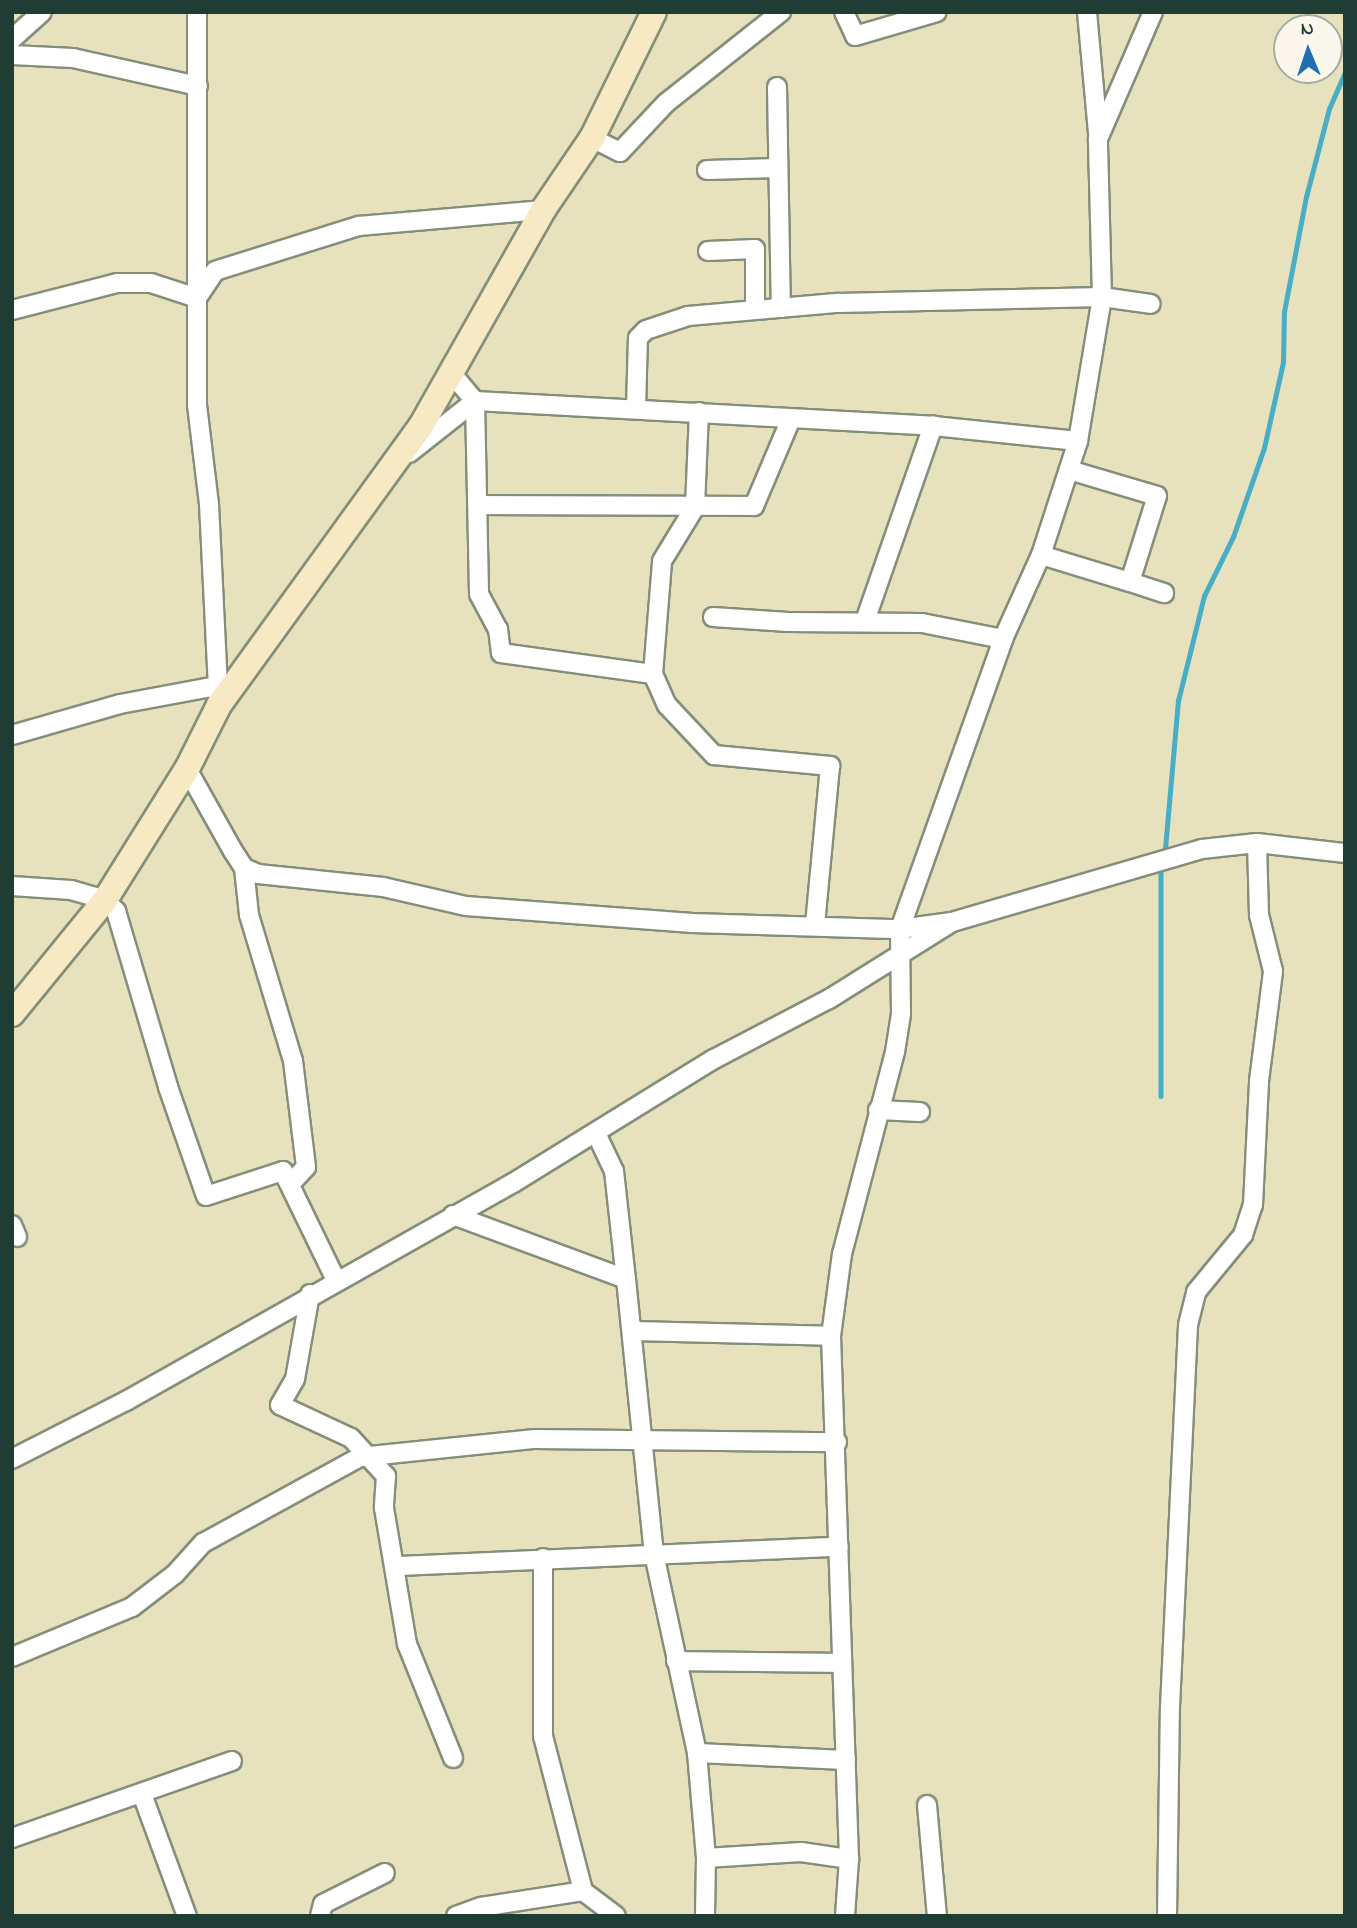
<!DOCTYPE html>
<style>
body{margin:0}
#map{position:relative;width:1357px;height:1928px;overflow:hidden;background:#e8e1be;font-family:"Indie Flower",sans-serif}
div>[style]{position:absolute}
.stream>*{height:4.5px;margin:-2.25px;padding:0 2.25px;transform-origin:2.25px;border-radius:2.25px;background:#47aec6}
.roads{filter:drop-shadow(2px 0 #848f79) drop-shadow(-2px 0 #848f79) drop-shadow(0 2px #848f79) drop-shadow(0 -2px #848f79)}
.street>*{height:18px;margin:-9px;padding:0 9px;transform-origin:9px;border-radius:9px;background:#fff}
.secondary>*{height:24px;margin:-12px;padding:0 12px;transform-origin:12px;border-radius:12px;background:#f7e9c3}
span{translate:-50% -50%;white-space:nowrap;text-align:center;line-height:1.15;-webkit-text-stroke:7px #fbf7ec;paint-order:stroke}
.frame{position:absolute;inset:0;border:14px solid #1f3d34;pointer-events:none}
.north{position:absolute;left:1273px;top:14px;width:70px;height:70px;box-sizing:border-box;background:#fbf7ec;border:2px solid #a3ada2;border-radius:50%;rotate:358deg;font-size:19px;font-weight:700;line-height:28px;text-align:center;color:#1f3d34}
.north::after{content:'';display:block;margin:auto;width:24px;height:32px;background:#1f6fb2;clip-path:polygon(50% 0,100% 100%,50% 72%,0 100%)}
</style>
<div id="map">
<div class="stream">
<i style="left:1165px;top:849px;width:149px;rotate:-85deg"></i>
<i style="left:1178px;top:701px;width:108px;rotate:-76.1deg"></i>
<i style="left:1204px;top:596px;width:66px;rotate:-63.8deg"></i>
<i style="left:1233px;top:537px;width:94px;rotate:-70.8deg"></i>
<i style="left:1264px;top:448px;width:88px;rotate:-77.5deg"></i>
<i style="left:1283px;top:362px;width:50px;rotate:-88.9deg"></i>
<i style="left:1284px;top:312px;width:117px;rotate:-79.2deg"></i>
<i style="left:1306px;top:197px;width:91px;rotate:-75.4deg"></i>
<i style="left:1329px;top:109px;width:40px;rotate:-66.6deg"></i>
<i style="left:1161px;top:869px;width:227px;rotate:90deg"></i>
</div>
<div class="roads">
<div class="street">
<i style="left:197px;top:12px;width:393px;rotate:90deg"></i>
<i style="left:197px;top:405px;width:100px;rotate:83.1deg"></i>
<i style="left:209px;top:504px;width:201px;rotate:87.2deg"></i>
<i style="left:844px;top:12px;width:26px;rotate:65deg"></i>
<i style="left:855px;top:36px;width:85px;rotate:-16.3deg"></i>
<i style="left:1087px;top:12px;width:122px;rotate:84.8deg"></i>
<i style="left:12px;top:39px;width:40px;rotate:-42deg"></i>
<i style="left:12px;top:55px;width:61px;rotate:2.8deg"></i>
<i style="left:73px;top:58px;width:128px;rotate:12.6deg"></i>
<i style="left:777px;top:87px;width:221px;rotate:89deg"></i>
<i style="left:592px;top:138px;width:31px;rotate:27deg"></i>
<i style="left:620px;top:152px;width:67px;rotate:-46.8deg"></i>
<i style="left:666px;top:103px;width:147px;rotate:-38.4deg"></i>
<i style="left:707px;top:170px;width:71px;rotate:-1.6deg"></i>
<i style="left:708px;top:251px;width:47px;rotate:-2.4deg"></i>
<i style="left:755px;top:249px;width:61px;rotate:90deg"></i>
<i style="left:12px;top:310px;width:108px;rotate:-14.4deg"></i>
<i style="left:117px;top:283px;width:34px"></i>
<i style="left:151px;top:283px;width:48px;rotate:18.1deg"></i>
<i style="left:197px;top:298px;width:32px;rotate:-56deg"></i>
<i style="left:215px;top:271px;width:151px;rotate:-17.4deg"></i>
<i style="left:359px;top:226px;width:185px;rotate:-5deg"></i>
<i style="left:453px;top:375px;width:34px;rotate:50deg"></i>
<i style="left:475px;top:401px;width:459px;rotate:3.1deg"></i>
<i style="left:933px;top:426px;width:146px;rotate:5.9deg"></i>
<i style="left:475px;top:401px;width:193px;rotate:88.8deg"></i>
<i style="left:479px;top:594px;width:40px;rotate:62deg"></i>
<i style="left:498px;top:629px;width:24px;rotate:83deg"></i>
<i style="left:501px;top:653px;width:153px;rotate:7.9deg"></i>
<i style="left:653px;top:674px;width:34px;rotate:66deg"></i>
<i style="left:667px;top:705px;width:69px;rotate:46.8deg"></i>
<i style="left:714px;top:755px;width:117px;rotate:5.4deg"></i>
<i style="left:830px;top:766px;width:160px;rotate:95.4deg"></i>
<i style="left:636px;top:408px;width:70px;rotate:-88.4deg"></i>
<i style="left:638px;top:338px;width:11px;rotate:-45deg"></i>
<i style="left:646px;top:330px;width:44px;rotate:-18.4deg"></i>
<i style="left:688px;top:316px;width:151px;rotate:-5deg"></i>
<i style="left:838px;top:303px;width:264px;rotate:-1.3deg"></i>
<i style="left:1102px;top:297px;width:49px;rotate:8.1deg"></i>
<i style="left:409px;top:453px;width:84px;rotate:-38.2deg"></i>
<i style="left:479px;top:505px;width:275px;rotate:0.2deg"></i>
<i style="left:754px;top:506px;width:95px;rotate:-67deg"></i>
<i style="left:1041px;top:555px;width:93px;rotate:16.9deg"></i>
<i style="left:1130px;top:582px;width:90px;rotate:-72.6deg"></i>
<i style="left:1157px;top:496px;width:92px;rotate:-163.5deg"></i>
<i style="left:1130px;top:582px;width:36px;rotate:18deg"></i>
<i style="left:713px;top:617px;width:75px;rotate:3.8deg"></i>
<i style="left:788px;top:622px;width:134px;rotate:0.4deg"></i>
<i style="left:922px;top:623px;width:83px;rotate:11.2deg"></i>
<i style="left:865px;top:621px;width:207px;rotate:-70.8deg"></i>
<i style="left:653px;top:674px;width:113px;rotate:-85.4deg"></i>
<i style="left:662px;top:561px;width:63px;rotate:-58.6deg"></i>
<i style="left:695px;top:507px;width:95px;rotate:-87.6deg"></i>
<i style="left:12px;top:735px;width:112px;rotate:-16deg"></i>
<i style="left:120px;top:704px;width:99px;rotate:-10.5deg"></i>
<i style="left:187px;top:769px;width:94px;rotate:60.7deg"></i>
<i style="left:233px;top:851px;width:20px;rotate:57deg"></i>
<i style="left:244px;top:868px;width:15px;rotate:23deg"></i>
<i style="left:258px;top:874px;width:126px;rotate:5.9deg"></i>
<i style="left:383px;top:887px;width:85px;rotate:12.9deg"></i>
<i style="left:466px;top:906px;width:227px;rotate:4.3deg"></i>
<i style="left:692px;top:923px;width:208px;rotate:1.7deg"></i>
<i style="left:900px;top:929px;width:52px;rotate:-7.7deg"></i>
<i style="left:952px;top:922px;width:260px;rotate:-16.3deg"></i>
<i style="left:1202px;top:849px;width:55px;rotate:-6.2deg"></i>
<i style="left:1257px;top:843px;width:89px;rotate:6.5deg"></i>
<i style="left:244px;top:868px;width:47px;rotate:83.9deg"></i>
<i style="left:249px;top:915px;width:152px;rotate:73.2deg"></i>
<i style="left:293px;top:1061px;width:107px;rotate:83deg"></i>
<i style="left:306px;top:1167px;width:23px;rotate:133deg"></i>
<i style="left:12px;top:886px;width:59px;rotate:3.9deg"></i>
<i style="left:71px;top:890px;width:35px;rotate:16deg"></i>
<i style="left:105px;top:900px;width:16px;rotate:45deg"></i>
<i style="left:116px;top:911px;width:184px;rotate:73.5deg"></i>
<i style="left:168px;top:1087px;width:115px;rotate:70.8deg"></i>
<i style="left:206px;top:1196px;width:81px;rotate:-18deg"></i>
<i style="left:283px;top:1171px;width:121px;rotate:64.1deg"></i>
<i style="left:878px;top:1110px;width:42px;rotate:2.7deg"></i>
<i style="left:596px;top:1133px;width:42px;rotate:64.7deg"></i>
<i style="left:614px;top:1171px;width:109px;rotate:83.7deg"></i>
<i style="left:453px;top:1215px;width:184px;rotate:20.3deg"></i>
<i style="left:626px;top:1279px;width:276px;rotate:84.2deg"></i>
<i style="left:654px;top:1554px;width:204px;rotate:77.8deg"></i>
<i style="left:697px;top:1753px;width:105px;rotate:85.1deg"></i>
<i style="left:706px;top:1858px;width:58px;rotate:91deg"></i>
<i style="left:12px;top:1225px;width:13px;rotate:67deg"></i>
<i style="left:310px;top:1294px;width:86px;rotate:100deg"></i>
<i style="left:295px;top:1379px;width:30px;rotate:120deg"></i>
<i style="left:280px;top:1405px;width:78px;rotate:24.9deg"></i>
<i style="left:351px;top:1438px;width:52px;rotate:47.4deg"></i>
<i style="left:386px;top:1476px;width:32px;rotate:94deg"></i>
<i style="left:384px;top:1508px;width:138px;rotate:80.4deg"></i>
<i style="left:407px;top:1644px;width:123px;rotate:68deg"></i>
<i style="left:632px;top:1331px;width:199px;rotate:1.4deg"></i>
<i style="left:12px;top:1459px;width:128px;rotate:-27deg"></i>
<i style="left:126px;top:1401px;width:444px;rotate:-29.4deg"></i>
<i style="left:513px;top:1183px;width:236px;rotate:-31.7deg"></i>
<i style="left:714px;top:1059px;width:130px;rotate:-27.6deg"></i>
<i style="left:829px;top:999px;width:142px;rotate:-32deg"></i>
<i style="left:543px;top:1558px;width:178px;rotate:90deg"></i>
<i style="left:543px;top:1736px;width:160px;rotate:75.5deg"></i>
<i style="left:583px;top:1891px;width:41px;rotate:37.1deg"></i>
<i style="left:397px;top:1566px;width:442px;rotate:-2.5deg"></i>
<i style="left:12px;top:1657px;width:130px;rotate:-22.6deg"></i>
<i style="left:132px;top:1607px;width:54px;rotate:-37.5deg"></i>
<i style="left:175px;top:1574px;width:42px;rotate:-47.9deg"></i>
<i style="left:203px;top:1543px;width:179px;rotate:-28.7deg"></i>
<i style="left:360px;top:1457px;width:176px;rotate:-5.9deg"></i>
<i style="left:535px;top:1439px;width:302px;rotate:0.6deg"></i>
<i style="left:676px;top:1661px;width:163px;rotate:0.7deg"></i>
<i style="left:697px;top:1753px;width:149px;rotate:2.7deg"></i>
<i style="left:142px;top:1794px;width:130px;rotate:69.8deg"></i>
<i style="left:927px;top:1805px;width:111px;rotate:84.9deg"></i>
<i style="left:12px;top:1838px;width:233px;rotate:-19.3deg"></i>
<i style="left:706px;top:1858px;width:95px;rotate:-3.6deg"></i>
<i style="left:801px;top:1852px;width:49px;rotate:8.3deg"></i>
<i style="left:320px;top:1916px;width:12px;rotate:-76deg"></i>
<i style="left:323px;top:1904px;width:69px;rotate:-26.6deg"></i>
<i style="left:456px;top:1916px;width:27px;rotate:-20deg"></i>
<i style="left:481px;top:1907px;width:103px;rotate:-8.9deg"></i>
<i style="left:845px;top:1916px;width:57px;rotate:-86deg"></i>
<i style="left:849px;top:1859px;width:523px;rotate:-91.97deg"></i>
<i style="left:831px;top:1336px;width:83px;rotate:-82.4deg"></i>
<i style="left:842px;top:1254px;width:209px;rotate:-75.3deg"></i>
<i style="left:895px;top:1052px;width:38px;rotate:-81deg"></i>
<i style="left:901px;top:1014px;width:85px;rotate:-90.7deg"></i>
<i style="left:900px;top:929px;width:308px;rotate:-70.4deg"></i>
<i style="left:1003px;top:639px;width:92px;rotate:-65.7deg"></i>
<i style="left:1041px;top:555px;width:120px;rotate:-72deg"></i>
<i style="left:1078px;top:441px;width:146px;rotate:-80.5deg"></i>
<i style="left:1102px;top:297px;width:158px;rotate:-91.5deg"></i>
<i style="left:1098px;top:139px;width:138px;rotate:-66.6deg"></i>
<i style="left:1167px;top:1916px;width:209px;rotate:-89.2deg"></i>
<i style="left:1170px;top:1707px;width:382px;rotate:-87.3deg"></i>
<i style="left:1188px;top:1325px;width:34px;rotate:-76deg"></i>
<i style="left:1196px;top:1292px;width:74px;rotate:-50.5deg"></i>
<i style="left:1243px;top:1235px;width:32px;rotate:-72deg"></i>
<i style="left:1253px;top:1205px;width:124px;rotate:-87.2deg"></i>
<i style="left:1259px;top:1081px;width:111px;rotate:-82.7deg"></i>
<i style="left:1273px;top:971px;width:58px;rotate:-104deg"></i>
<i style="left:1259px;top:915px;width:72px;rotate:-91.6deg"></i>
</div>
<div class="secondary">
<i style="left:12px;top:1014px;width:147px;rotate:-50.8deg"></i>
<i style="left:105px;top:900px;width:155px;rotate:-58deg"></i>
<i style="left:187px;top:769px;width:72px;rotate:-63.4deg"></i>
<i style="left:219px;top:705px;width:344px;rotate:-54.1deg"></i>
<i style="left:421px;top:426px;width:248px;rotate:-60.5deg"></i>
<i style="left:543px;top:210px;width:87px;rotate:-55.8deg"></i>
<i style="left:592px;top:138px;width:140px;rotate:-63.8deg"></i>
</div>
</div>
<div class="frame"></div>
<div class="north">N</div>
</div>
